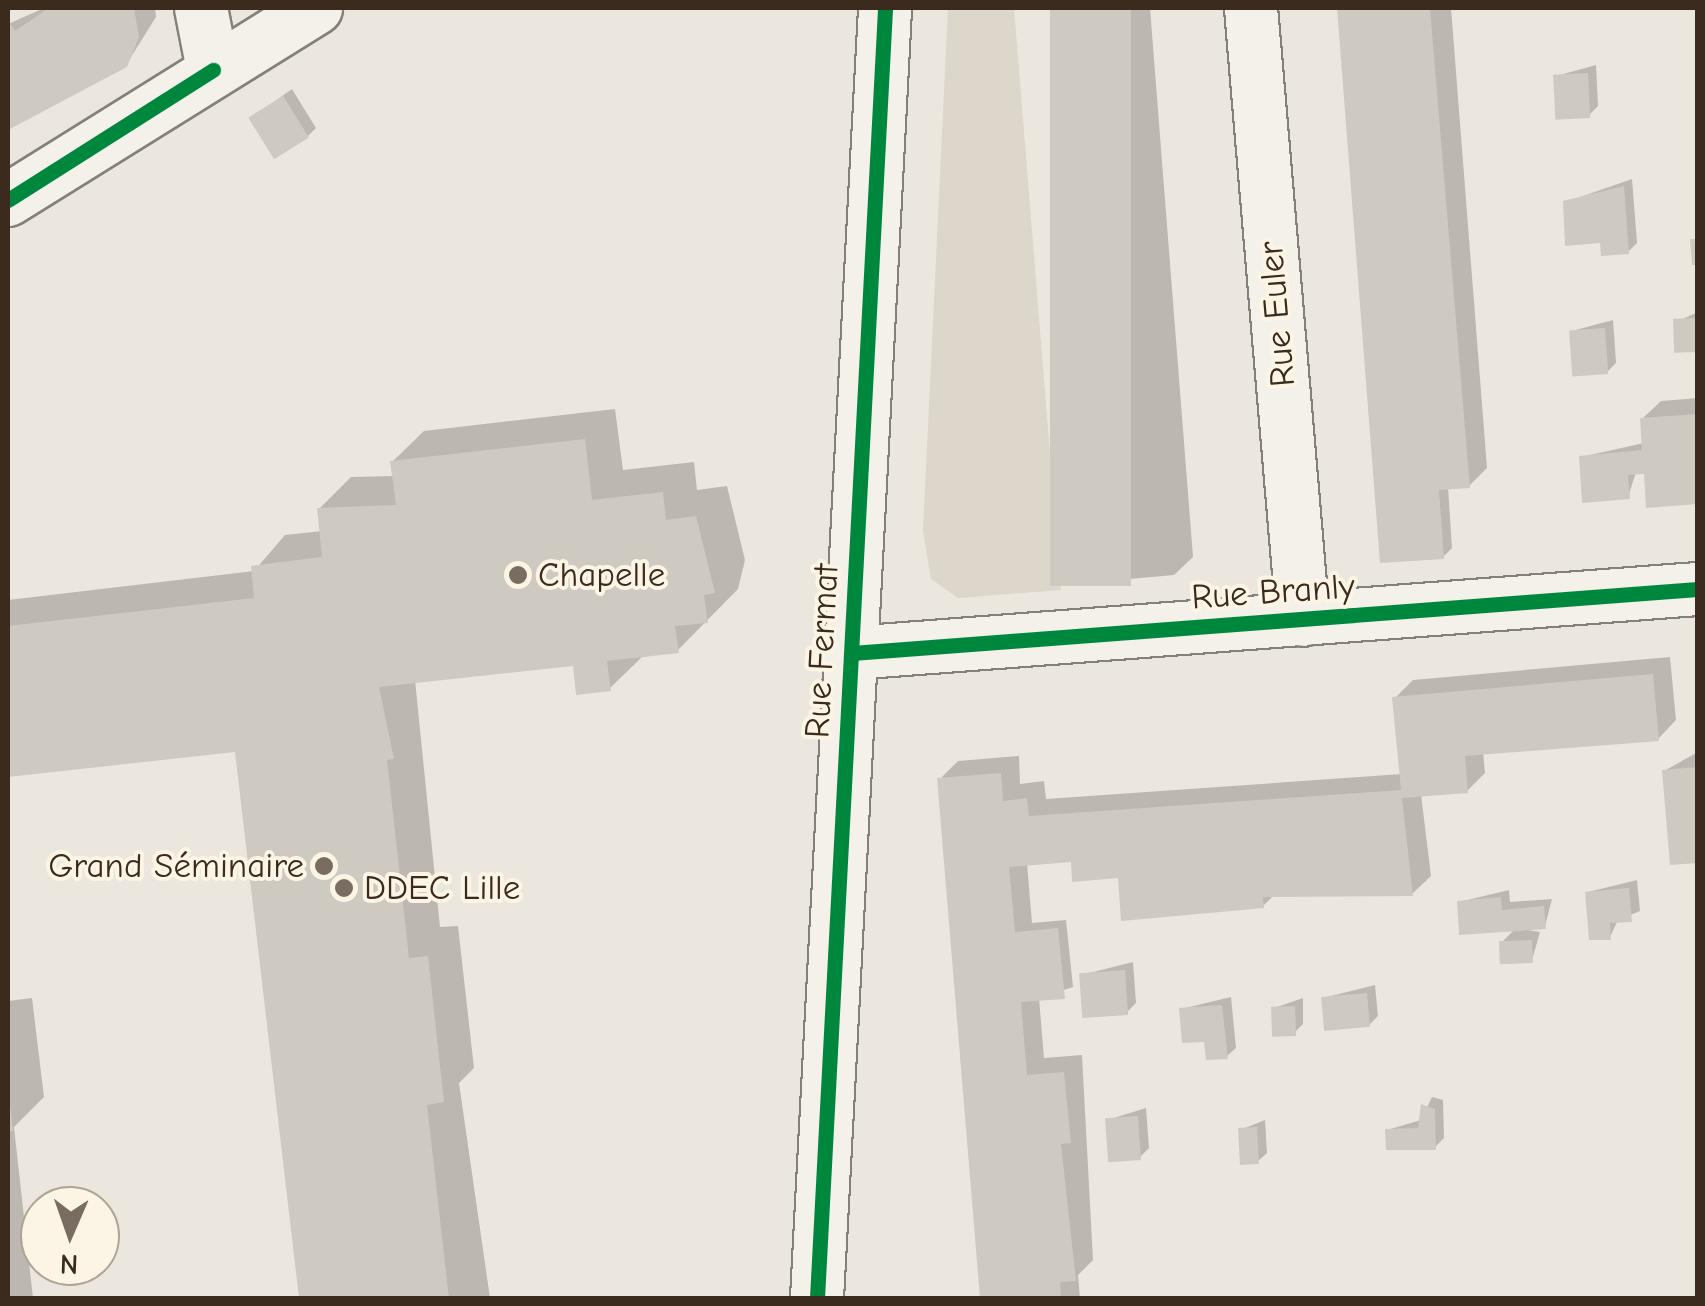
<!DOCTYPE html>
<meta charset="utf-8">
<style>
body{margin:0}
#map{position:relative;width:1705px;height:1306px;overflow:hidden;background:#ebe7de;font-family:"Comic Neue",sans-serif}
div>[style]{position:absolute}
.green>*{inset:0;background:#ddd6ca}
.shadow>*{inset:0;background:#0003}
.building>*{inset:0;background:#cecac2;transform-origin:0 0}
.roads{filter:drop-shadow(2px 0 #858079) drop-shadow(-2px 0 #858079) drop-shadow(0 2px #858079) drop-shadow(0 -2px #858079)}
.minor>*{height:52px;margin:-26px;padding:0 26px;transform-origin:26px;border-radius:26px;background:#f4f0ea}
.cycleway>*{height:15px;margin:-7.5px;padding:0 7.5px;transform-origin:7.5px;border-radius:7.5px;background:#00873e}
.dots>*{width:28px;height:28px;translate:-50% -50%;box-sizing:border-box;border:5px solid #fcf5e5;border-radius:50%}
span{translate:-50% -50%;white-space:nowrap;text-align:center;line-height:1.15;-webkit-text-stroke:8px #fcf5e5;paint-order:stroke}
.street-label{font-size:35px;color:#3b2a1e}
.poi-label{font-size:35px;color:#3b2a1e}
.left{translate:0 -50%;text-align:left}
.right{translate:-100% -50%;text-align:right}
.frame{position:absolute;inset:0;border:10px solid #3b2a1e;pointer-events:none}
.north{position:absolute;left:20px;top:1186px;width:100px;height:100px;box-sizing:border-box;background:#fcf5e5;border:2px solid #afa495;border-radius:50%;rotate:182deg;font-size:28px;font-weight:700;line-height:40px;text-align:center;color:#3b2a1e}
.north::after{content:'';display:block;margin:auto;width:35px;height:45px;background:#796c61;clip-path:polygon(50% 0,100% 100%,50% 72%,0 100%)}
</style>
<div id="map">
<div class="green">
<i style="clip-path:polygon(948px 8px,1014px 8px,1061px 590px,958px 598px,931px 579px,923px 531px)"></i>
</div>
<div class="shadow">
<i style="clip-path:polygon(44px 8px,155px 8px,156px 17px,126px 65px,8px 127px,8px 24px)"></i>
<i style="clip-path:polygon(1053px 8px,1150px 8px,1193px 557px,1174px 575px,1096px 582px)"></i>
<i style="clip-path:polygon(1340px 8px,1451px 8px,1487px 468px,1469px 486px,1448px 487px,1452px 548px,1443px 557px,1377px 493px)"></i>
<i style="clip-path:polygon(1596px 65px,1598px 106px,1589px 115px,1556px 76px)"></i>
<i style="clip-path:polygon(292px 89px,316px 128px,308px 136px,251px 118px)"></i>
<i style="clip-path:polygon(1632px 179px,1637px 243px,1628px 252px,1602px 241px,1566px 202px)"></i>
<i style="clip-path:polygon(1698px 312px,1698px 349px,1676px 322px)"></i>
<i style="clip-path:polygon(1613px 320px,1616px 363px,1607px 372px,1572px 331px)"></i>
<i style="clip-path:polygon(1698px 398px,1698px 502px,1646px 471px,1636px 472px,1628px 497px,1581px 457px,1644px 443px,1642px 419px,1661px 401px)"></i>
<i style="clip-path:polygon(615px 409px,623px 470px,694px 462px,697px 490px,727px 486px,745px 560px,738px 589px,677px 651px,642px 657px,610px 688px,576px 663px,415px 680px,440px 927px,458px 926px,474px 1068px,459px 1083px,490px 1298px,302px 1298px,238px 750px,8px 774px,8px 600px,254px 571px,285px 535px,322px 531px,319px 509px,351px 477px,394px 476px,392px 462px,424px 431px)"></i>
<i style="clip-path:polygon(1670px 657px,1676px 720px,1658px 739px,1483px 752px,1485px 773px,1467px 791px,1421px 794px,1431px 876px,1412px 894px,1274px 895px,1263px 906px,1073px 859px,1027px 863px,1032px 923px,1066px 920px,1073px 987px,1039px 998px,1044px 1058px,1082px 1055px,1093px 1260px,1078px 1275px,1080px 1298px,982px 1298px,940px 779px,958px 761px,1019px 756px,1020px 784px,1044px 781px,1046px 799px,1402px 774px,1395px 698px,1413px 680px)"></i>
<i style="clip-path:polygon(1698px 752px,1698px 860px,1664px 771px)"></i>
<i style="clip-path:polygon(1637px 880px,1640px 911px,1618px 920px,1610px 937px,1588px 892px)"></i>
<i style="clip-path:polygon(1509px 890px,1510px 902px,1552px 899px,1545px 926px,1516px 928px,1540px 932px,1532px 960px,1502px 942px,1515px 929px,1459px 902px)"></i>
<i style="clip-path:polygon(1133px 962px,1136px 1003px,1127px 1012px,1081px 975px)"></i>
<i style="clip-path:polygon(1375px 985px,1378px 1016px,1369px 1025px,1323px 998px)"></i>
<i style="clip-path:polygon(1231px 997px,1236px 1048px,1227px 1056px,1181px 1009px)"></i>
<i style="clip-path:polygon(32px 998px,44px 1097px,14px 1127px,33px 1298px,8px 1298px,8px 1001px)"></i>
<i style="clip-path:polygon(1303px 998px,1303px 1024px,1294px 1033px,1274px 1008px)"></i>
<i style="clip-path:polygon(1432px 1097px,1443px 1100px,1444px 1138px,1435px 1147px,1387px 1130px,1421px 1120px)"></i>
<i style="clip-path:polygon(1146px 1108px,1149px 1148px,1140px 1157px,1107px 1120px)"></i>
<i style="clip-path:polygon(1265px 1120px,1267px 1153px,1258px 1161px,1240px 1130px)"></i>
</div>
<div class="building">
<i style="clip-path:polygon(49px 8px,134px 8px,139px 37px,127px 67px,8px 130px,8px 21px,15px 31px)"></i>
<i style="left:1050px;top:8px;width:81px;height:578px"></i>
<i style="clip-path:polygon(1337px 8px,1430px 8px,1470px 488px,1439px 490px,1444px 559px,1380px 563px)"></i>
<i style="left:1588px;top:73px;width:45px;height:35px;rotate:87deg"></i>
<i style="left:283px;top:96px;width:49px;height:41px;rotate:58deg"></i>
<i style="clip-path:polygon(1624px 186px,1629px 254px,1601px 256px,1600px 243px,1565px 246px,1563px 201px)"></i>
<i style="clip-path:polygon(1690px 239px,1698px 239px,1698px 265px,1692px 265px)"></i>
<i style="left:1697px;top:318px;width:34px;height:24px;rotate:88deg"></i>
<i style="left:1605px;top:328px;width:46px;height:36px;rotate:86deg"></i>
<i style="clip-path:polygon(1698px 414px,1698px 504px,1646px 508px,1644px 474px,1628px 475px,1630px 499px,1582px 503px,1579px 456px,1642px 450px,1640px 418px)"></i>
<i style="clip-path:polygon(585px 439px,592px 500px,663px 492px,666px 520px,696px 516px,715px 593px,704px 595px,708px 623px,675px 626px,679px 653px,607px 661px,611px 691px,576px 695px,573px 666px,379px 687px,394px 759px,387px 760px,409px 958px,428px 956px,444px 1102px,427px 1105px,449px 1298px,299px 1298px,235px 752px,8px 777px,8px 626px,254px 598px,251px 566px,322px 557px,317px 508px,396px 505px,390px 461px)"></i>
<i style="clip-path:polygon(1653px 674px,1659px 741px,1465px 756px,1468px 793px,1402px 798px,1413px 896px,1263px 897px,1264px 908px,1121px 921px,1118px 878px,1072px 882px,1071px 862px,1009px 867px,1015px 932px,1058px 928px,1065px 999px,1021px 1002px,1027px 1075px,1064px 1072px,1071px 1143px,1061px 1144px,1076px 1281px,1060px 1282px,1061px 1298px,980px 1298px,937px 778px,1001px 773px,1003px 801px,1027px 798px,1029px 816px,1401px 790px,1392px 697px)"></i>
<i style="clip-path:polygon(1698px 767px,1698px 863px,1670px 865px,1662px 770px)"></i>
<i style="clip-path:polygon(1629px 888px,1632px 922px,1610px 923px,1611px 940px,1589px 940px,1585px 892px)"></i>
<i style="clip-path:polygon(1501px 897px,1502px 910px,1544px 906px,1546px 929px,1459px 935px,1457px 901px)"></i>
<i style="left:1532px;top:940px;width:23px;height:33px;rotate:88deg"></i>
<i style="left:1125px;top:970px;width:45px;height:46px;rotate:86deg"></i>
<i style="left:1367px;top:993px;width:34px;height:46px;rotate:85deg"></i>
<i style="clip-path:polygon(1222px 1005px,1228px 1059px,1206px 1060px,1204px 1042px,1182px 1043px,1179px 1008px)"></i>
<i style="left:1295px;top:1006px;width:30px;height:24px;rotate:88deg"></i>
<i style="clip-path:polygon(8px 1104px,10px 1104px,13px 1131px,8px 1132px)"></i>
<i style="clip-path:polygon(1421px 1104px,1435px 1109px,1436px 1150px,1386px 1150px,1385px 1129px,1418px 1128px)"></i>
<i style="left:1138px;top:1116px;width:44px;height:33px;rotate:86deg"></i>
<i style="left:1257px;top:1127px;width:37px;height:19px;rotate:87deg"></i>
</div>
<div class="roads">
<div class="minor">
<i style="left:201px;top:8px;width:63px;rotate:79deg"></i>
<i style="left:1251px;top:8px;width:614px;rotate:85.14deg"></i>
<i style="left:8px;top:200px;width:363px;rotate:-31.9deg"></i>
<i style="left:852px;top:653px;width:848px;rotate:-4.33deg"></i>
<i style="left:817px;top:1298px;width:1292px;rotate:-86.98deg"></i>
</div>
</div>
<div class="cycleway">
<i style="left:8px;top:200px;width:243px;rotate:-32.4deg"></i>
<i style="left:852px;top:653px;width:848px;rotate:-4.33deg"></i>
<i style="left:817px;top:1298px;width:1292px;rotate:-86.98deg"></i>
</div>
<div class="dots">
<i style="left:518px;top:575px;background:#796c61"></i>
<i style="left:324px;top:866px;background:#796c61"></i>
<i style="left:344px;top:888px;background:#796c61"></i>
</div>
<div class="street-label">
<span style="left:1277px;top:314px;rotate:-95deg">Rue Euler</span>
<span style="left:1273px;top:592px;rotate:-4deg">Rue Branly</span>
<span style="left:822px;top:651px;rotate:-87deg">Rue Fermat</span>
</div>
<div class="poi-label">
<span class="left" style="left:538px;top:575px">Chapelle</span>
<span class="right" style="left:304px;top:866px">Grand Séminaire</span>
<span class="left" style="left:364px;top:888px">DDEC Lille</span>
</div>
<div class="frame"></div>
<div class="north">N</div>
</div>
